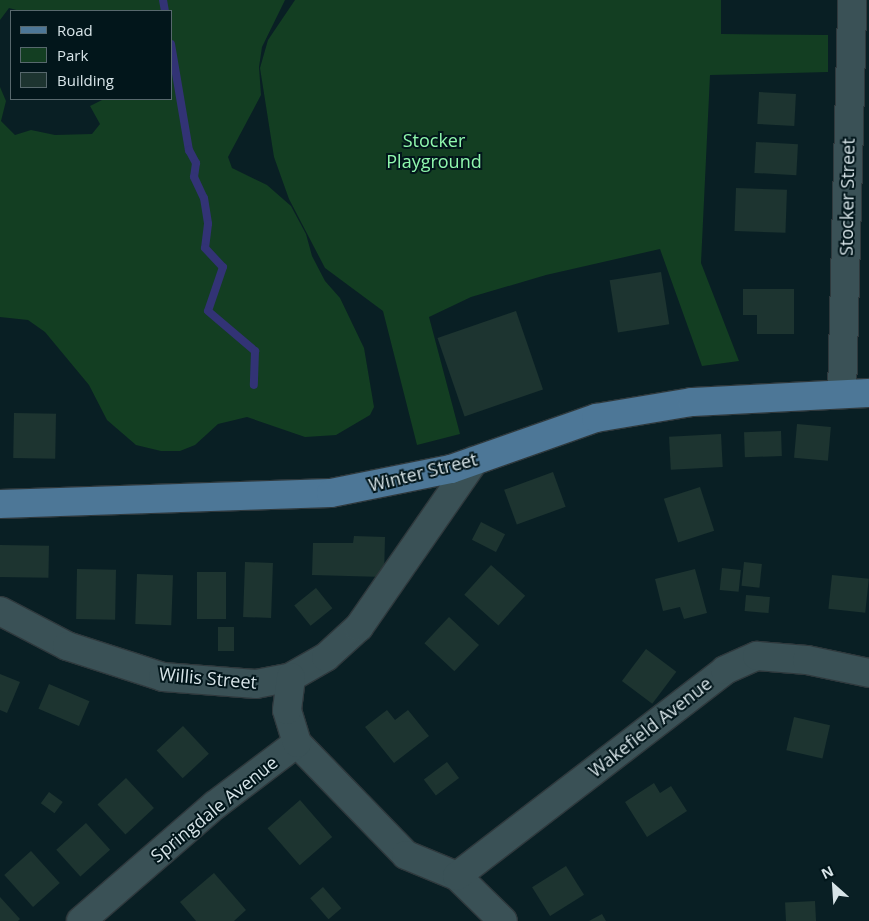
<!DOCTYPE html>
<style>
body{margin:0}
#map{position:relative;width:869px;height:921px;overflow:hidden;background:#091f24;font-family:"Open Sans",sans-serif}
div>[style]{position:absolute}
.green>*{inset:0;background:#133e22}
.stream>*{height:8px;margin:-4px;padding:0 4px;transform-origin:4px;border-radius:4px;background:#323375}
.building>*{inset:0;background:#1d3430;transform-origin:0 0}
.roads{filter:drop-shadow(1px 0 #2f393d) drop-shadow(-1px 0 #2f393d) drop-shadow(0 1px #2f393d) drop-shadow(0 -1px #2f393d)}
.minor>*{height:28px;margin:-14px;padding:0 14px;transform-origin:14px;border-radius:14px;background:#3a5156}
.major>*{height:28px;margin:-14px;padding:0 14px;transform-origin:14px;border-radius:14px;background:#4d7797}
span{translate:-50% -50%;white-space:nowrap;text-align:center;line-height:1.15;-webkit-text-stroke:4px #02161b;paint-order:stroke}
.park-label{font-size:18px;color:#90f8ae}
.street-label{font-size:18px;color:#d7e4e8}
.legend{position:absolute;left:10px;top:10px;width:162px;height:90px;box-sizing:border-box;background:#02161b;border:1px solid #57686d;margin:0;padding:6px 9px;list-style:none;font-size:15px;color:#d7e4e8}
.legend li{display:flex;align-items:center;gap:10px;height:25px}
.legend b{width:25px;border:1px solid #57686d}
.north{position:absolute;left:809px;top:861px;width:50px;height:50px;-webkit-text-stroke:4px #02161b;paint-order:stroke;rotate:334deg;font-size:14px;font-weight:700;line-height:20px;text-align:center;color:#d7e4e8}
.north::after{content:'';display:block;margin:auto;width:18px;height:22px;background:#d7e4e8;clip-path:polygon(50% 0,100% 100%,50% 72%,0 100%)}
</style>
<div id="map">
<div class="green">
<i style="clip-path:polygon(0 0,285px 0,262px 47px,259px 67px,261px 95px,228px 157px,232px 168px,267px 185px,291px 206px,306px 234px,312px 256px,325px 281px,340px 298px,364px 348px,374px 407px,370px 415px,336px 435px,305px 437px,247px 417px,218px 424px,195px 445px,180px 451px,161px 451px,136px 445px,107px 420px,89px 385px,45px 332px,28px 320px,0 317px,0 87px,6px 101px,1px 121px,15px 135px,31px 130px,55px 135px,92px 134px,100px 124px,90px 106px,104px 99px,171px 99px,171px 11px,20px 11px,9px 8px,0 20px)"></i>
<i style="clip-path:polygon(295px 0,721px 0,721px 34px,828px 35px,828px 72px,710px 75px,701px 263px,739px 361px,702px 366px,660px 249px,546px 275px,471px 297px,429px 317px,460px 434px,417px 445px,383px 311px,325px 268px,289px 199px,274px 157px,260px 68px,268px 40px)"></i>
</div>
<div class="stream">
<i style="left:163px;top:0;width:11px;rotate:80deg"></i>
<i style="left:171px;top:44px;width:108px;rotate:80.4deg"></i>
<i style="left:189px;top:150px;width:15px;rotate:62deg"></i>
<i style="left:196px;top:163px;width:14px;rotate:98deg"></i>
<i style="left:194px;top:177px;width:23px;rotate:65deg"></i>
<i style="left:204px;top:198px;width:26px;rotate:81deg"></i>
<i style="left:208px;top:224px;width:24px;rotate:97deg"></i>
<i style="left:205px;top:248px;width:26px;rotate:47deg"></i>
<i style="left:223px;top:267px;width:46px;rotate:108.8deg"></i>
<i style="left:208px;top:311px;width:62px;rotate:40.4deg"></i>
<i style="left:255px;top:351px;width:34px;rotate:92deg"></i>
</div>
<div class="building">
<i style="left:759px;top:92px;width:37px;height:32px;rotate:3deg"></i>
<i style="left:756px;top:142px;width:42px;height:31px;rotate:3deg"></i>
<i style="left:736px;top:188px;width:51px;height:43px;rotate:2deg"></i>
<i style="left:661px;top:272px;width:53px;height:52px;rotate:81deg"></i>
<i style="clip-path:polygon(743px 289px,794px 289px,794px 334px,757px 334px,757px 315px,743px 315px)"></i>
<i style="left:516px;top:311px;width:83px;height:83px;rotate:71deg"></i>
<i style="left:14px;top:413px;width:42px;height:45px;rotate:1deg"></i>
<i style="left:797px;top:424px;width:34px;height:34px;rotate:5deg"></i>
<i style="left:781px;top:431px;width:25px;height:37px;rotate:88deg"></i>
<i style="left:721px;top:434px;width:33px;height:52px;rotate:87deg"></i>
<i style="left:553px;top:472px;width:37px;height:52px;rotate:70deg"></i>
<i style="left:700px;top:487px;width:46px;height:38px;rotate:72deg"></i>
<i style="left:481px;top:522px;width:27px;height:20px;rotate:27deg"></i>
<i style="clip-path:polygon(354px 536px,385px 537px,384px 577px,312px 575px,313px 543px,353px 543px)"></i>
<i style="left:0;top:545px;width:49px;height:32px;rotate:1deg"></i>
<i style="left:245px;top:562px;width:28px;height:55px;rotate:2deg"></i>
<i style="left:744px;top:562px;width:18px;height:24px;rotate:6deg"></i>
<i style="left:491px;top:565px;width:46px;height:40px;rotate:42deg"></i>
<i style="left:722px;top:568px;width:19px;height:22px;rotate:6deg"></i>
<i style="left:77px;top:569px;width:39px;height:50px;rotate:1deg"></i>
<i style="clip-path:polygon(695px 569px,707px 613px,684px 619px,680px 607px,663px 611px,655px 579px)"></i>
<i style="left:197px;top:572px;width:29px;height:47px"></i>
<i style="left:137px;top:574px;width:36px;height:50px;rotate:2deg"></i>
<i style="left:832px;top:575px;width:37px;height:34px;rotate:6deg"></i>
<i style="left:316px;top:588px;width:26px;height:28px;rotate:51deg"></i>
<i style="left:746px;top:595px;width:24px;height:16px;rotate:5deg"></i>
<i style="left:449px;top:617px;width:41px;height:36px;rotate:43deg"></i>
<i style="left:218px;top:627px;width:16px;height:24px"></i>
<i style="left:646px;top:649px;width:38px;height:40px;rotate:37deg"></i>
<i style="clip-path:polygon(0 674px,20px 682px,7px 713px,0 710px)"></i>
<i style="left:49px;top:684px;width:44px;height:27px;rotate:23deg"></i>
<i style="clip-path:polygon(387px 710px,395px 720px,408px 710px,429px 736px,394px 763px,365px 727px)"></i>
<i style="left:794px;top:717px;width:37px;height:34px;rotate:13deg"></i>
<i style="left:183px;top:726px;width:38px;height:36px;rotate:47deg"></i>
<i style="left:447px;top:762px;width:20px;height:29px;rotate:53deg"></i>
<i style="left:126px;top:778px;width:41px;height:39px;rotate:47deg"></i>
<i style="clip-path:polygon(654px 783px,660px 793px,671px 786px,687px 811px,647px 837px,625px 802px)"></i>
<i style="left:49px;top:792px;width:17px;height:14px;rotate:36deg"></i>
<i style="left:300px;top:800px;width:49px;height:43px;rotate:49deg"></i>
<i style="left:86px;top:823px;width:36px;height:40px;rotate:48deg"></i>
<i style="left:31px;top:851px;width:43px;height:36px;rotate:48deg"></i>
<i style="left:566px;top:866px;width:34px;height:40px;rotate:58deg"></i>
<i style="clip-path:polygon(214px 873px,246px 910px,234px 921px,196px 921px,180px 902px)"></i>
<i style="left:323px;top:887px;width:28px;height:17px;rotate:49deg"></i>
<i style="clip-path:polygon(0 897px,20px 919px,18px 921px,0 921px)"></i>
<i style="left:815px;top:901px;width:20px;height:30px;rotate:87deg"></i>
<i style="clip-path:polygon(602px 914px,606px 921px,589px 921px)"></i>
</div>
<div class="roads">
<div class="minor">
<i style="left:842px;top:393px;width:393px;rotate:-88.5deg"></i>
<i style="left:0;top:611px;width:76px;rotate:27.6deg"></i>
<i style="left:67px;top:646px;width:101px;rotate:17.9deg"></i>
<i style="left:163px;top:677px;width:93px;rotate:4.3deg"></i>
<i style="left:256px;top:684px;width:36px;rotate:-11deg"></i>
<i style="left:291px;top:677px;width:40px;rotate:-29.7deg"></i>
<i style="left:326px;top:657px;width:45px;rotate:-42.3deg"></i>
<i style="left:359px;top:627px;width:202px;rotate:-55.3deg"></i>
<i style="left:297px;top:743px;width:156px;rotate:45.8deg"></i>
<i style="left:406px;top:855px;width:55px;rotate:22.4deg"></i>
<i style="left:457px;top:876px;width:64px;rotate:44.4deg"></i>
<i style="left:457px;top:876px;width:338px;rotate:-37.5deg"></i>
<i style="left:725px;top:670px;width:35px;rotate:-24deg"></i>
<i style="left:757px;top:656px;width:50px;rotate:4.6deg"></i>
<i style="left:807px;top:660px;width:63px;rotate:11.8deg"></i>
<i style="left:81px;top:921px;width:177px;rotate:-40.9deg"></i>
<i style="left:215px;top:805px;width:103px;rotate:-37.1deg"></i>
<i style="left:297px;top:743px;width:34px;rotate:-107deg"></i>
<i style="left:287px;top:710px;width:33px;rotate:-83deg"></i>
</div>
<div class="major">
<i style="left:0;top:504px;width:331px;rotate:-1.9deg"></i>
<i style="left:331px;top:493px;width:122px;rotate:-11.3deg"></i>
<i style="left:451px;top:469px;width:154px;rotate:-19.4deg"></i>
<i style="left:596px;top:418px;width:97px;rotate:-9.5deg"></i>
<i style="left:692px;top:402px;width:177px;rotate:-2.9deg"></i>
</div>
</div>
<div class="park-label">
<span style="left:434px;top:151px">Stocker<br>Playground</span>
</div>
<div class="street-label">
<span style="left:847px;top:197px;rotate:-89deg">Stocker Street</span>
<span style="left:423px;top:472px;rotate:-14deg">Winter Street</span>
<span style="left:208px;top:678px;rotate:5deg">Willis Street</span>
<span style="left:650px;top:727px;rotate:-38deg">Wakefield Avenue</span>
<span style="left:214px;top:809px;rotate:-39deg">Springdale Avenue</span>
</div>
<ul class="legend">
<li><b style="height:6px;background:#4d7797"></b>Road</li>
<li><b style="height:14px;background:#133e22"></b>Park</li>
<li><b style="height:14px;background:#1d3430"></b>Building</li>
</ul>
<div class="north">N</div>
</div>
